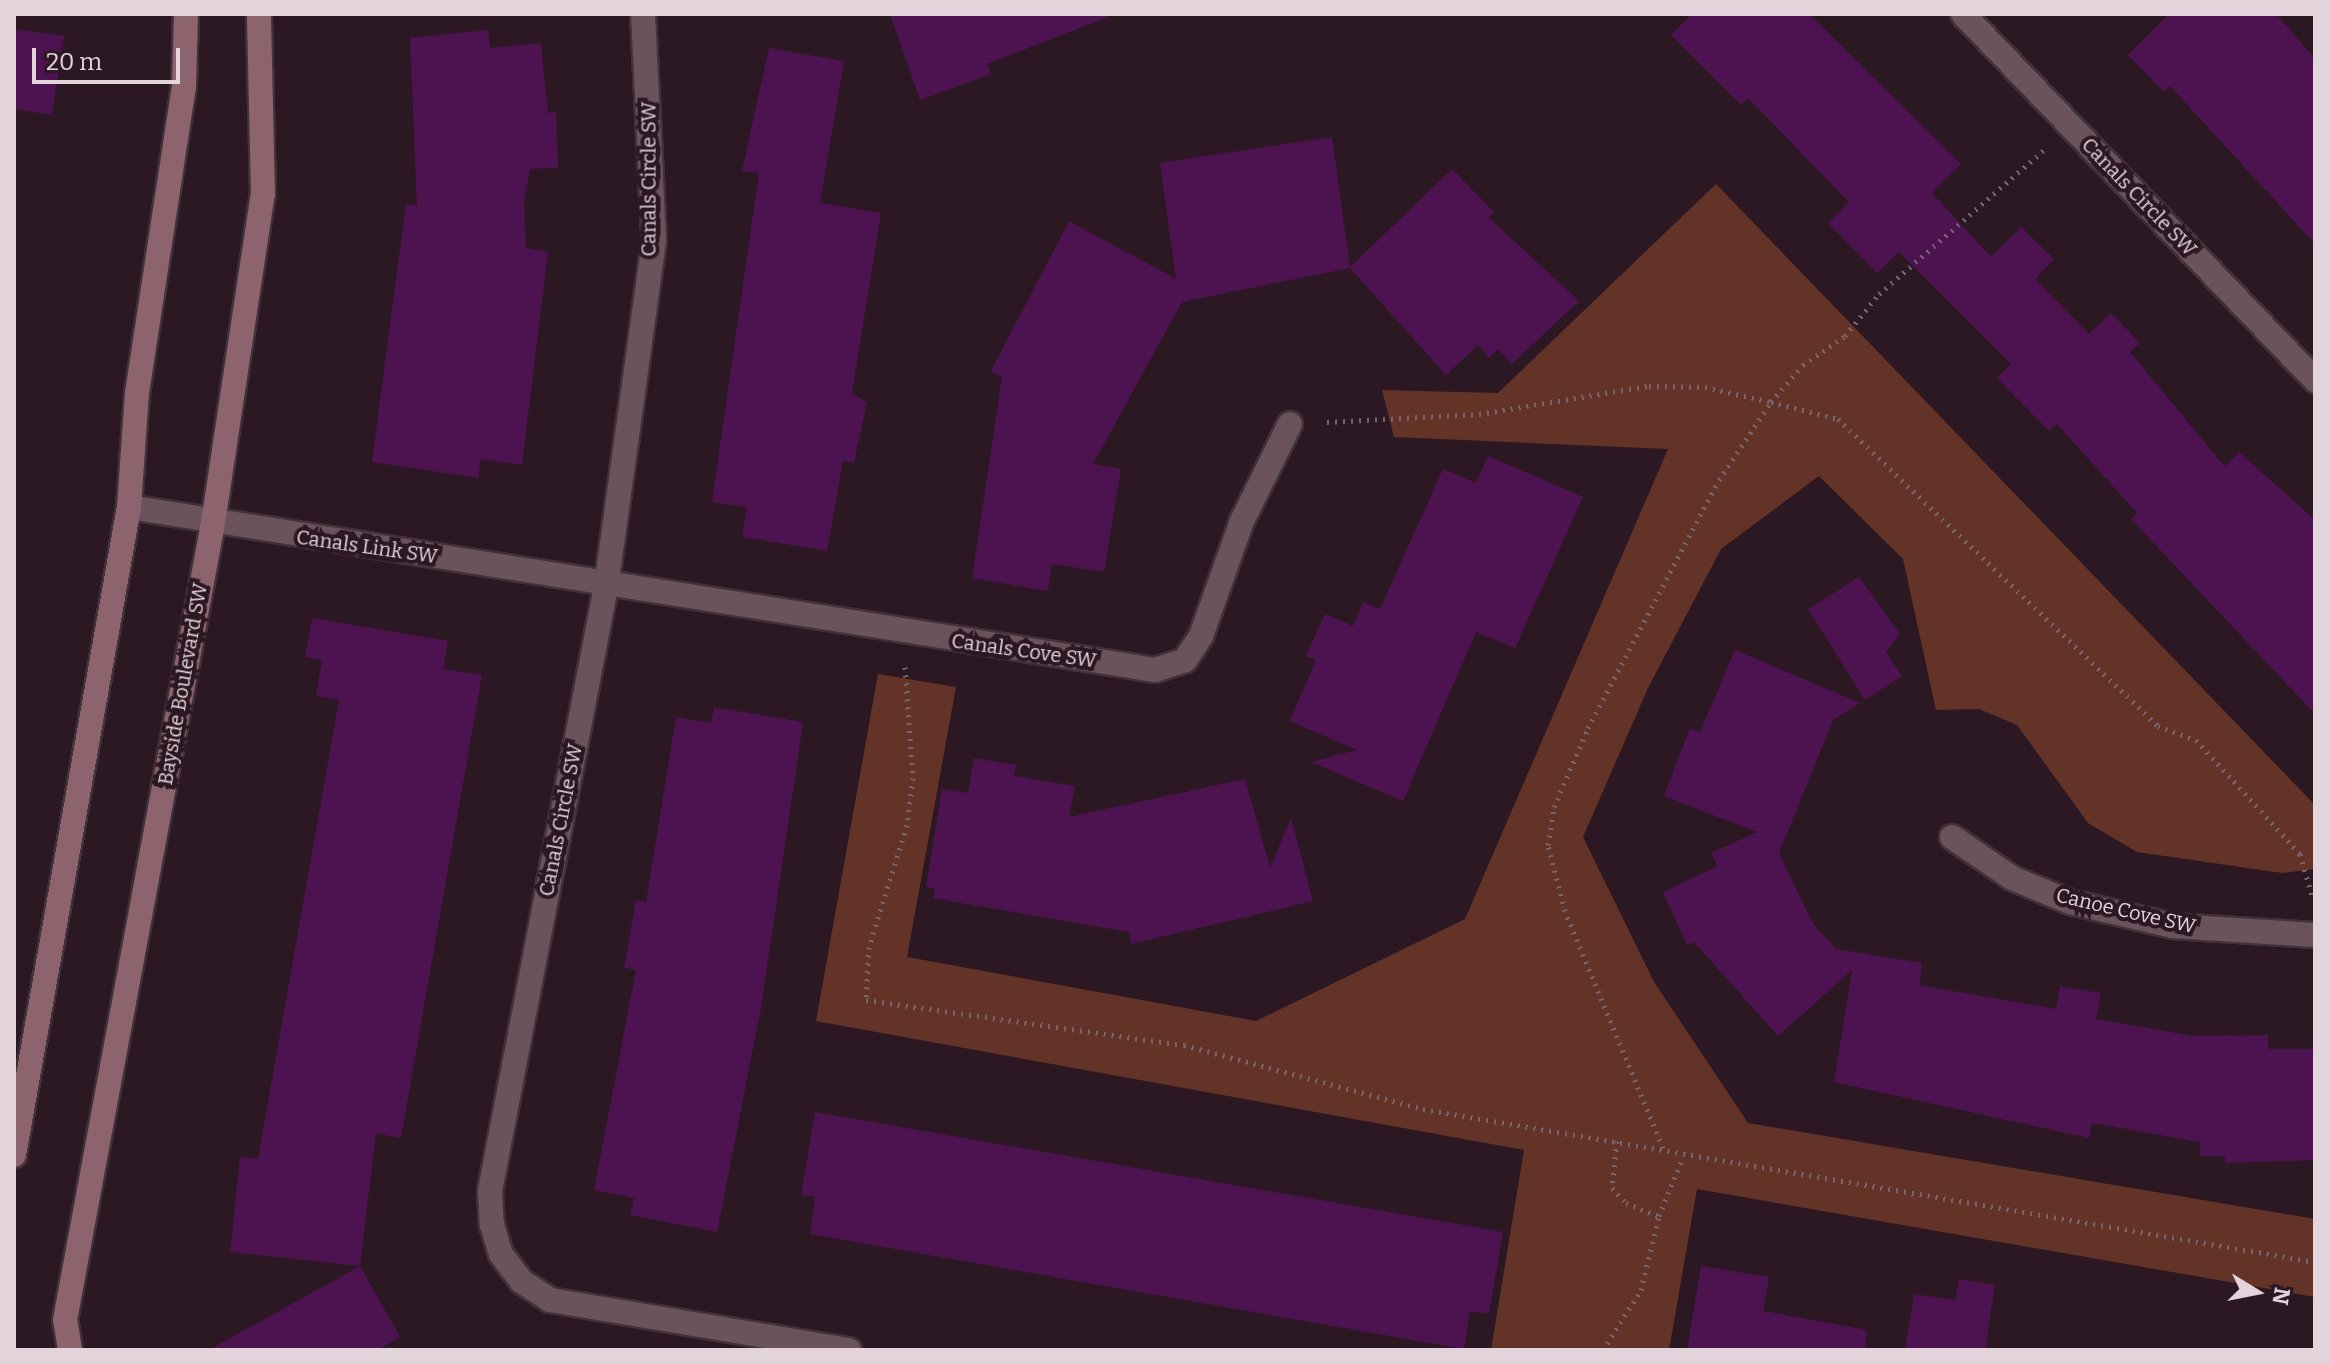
<!DOCTYPE html>
<style>
body{margin:0}
#map{position:relative;width:2329px;height:1364px;overflow:hidden;background:#2c1823;font-family:Bitter,serif}
div>[style]{position:absolute}
.green>*{inset:0;background:#643327}
.building>*{inset:0;background:#4d1351}
.path>*{height:5px;margin-top:-2.5px;transform-origin:0;background:repeating-linear-gradient(90deg,#77656e 0 2px,transparent 0 8px)}
.roads{filter:drop-shadow(2px 0 #413239) drop-shadow(-2px 0 #413239) drop-shadow(0 2px #413239) drop-shadow(0 -2px #413239)}
.street>*{height:24px;margin:-12px;padding:0 12px;transform-origin:12px;border-radius:12px;background:#6b535e}
.secondary>*{height:24px;margin:-12px;padding:0 12px;transform-origin:12px;border-radius:12px;background:#8d646e}
span{translate:-50% -50%;white-space:nowrap;text-align:center;line-height:1.15;-webkit-text-stroke:8px #2c1823;paint-order:stroke}
.street-label{font-size:20px;color:#e2d4da}
.frame{position:absolute;inset:0;border:16px solid #e2d4da;pointer-events:none}
.north{position:absolute;left:2217px;top:1252px;width:80px;height:80px;-webkit-text-stroke:6px #2c1823;paint-order:stroke;rotate:100deg;font-size:22px;font-weight:700;line-height:32px;text-align:center;color:#e2d4da}
.north::after{content:'';display:block;margin:auto;width:28px;height:36px;background:#e2d4da;clip-path:polygon(50% 0,100% 100%,50% 72%,0 100%)}
.scale{position:absolute;left:32px;top:48px;width:148px;height:36px;box-sizing:border-box;border:4px solid #e2d4da;border-top:0;padding-left:10px;font-size:24px;line-height:28px;white-space:nowrap;color:#e2d4da;-webkit-text-stroke:6px #2c1823;paint-order:stroke}
</style>
<div id="map">
<div class="green">
<i style="clip-path:polygon(1716px 184px,2315px 805px,2315px 869px,2282px 873px,2137px 852px,2088px 823px,2017px 725px,1979px 709px,1936px 710px,1903px 559px,1819px 476px,1721px 549px,1648px 688px,1583px 837px,1654px 982px,1748px 1123px,2315px 1219px,2315px 1297px,1697px 1189px,1669px 1350px,1491px 1350px,1524px 1150px,816px 1021px,878px 674px,956px 687px,907px 957px,1256px 1021px,1465px 919px,1668px 449px,1394px 437px,1382px 390px,1498px 393px)"></i>
</div>
<div class="building">
<i style="clip-path:polygon(890px 14px,1107px 14px,1108px 17px,987px 64px,991px 74px,920px 100px)"></i>
<i style="clip-path:polygon(1692px 14px,1809px 14px,1961px 164px,1932px 193px,1991px 257px,2021px 227px,2054px 259px,2035px 279px,2089px 334px,2111px 313px,2140px 343px,2130px 352px,2225px 467px,2239px 452px,2315px 520px,2315px 714px,2131px 519px,2137px 513px,2057px 424px,2049px 431px,1997px 378px,2011px 364px,1899px 252px,1877px 273px,1828px 223px,1849px 202px,1748px 98px,1741px 105px,1671px 35px)"></i>
<i style="clip-path:polygon(2169px 14px,2276px 14px,2315px 59px,2315px 244px,2170px 86px,2164px 92px,2128px 55px)"></i>
<i style="clip-path:polygon(14px 29px,64px 36px,52px 115px,14px 109px)"></i>
<i style="clip-path:polygon(488px 30px,490px 48px,541px 43px,548px 113px,556px 112px,558px 168px,530px 169px,524px 203px,526px 248px,548px 252px,522px 465px,481px 459px,478px 478px,372px 462px,406px 204px,417px 206px,410px 38px)"></i>
<i style="clip-path:polygon(769px 48px,844px 61px,820px 203px,881px 213px,852px 393px,867px 402px,854px 463px,843px 461px,827px 551px,742px 537px,747px 507px,712px 502px,759px 173px,742px 171px)"></i>
<i style="clip-path:polygon(1332px 137px,1350px 267px,1452px 169px,1494px 212px,1489px 218px,1579px 301px,1512px 364px,1498px 349px,1489px 358px,1478px 345px,1446px 375px,1350px 268px,1182px 302px,1093px 464px,1121px 469px,1104px 572px,1052px 564px,1048px 591px,972px 578px,1002px 377px,991px 371px,1069px 221px,1176px 279px,1160px 163px)"></i>
<i style="clip-path:polygon(1488px 456px,1583px 497px,1515px 648px,1476px 632px,1403px 801px,1311px 762px,1357px 750px,1290px 721px,1316px 660px,1306px 656px,1325px 614px,1353px 626px,1363px 602px,1380px 609px,1443px 469px,1476px 483px)"></i>
<i style="clip-path:polygon(1859px 577px,1900px 634px,1886px 652px,1902px 676px,1865px 700px,1808px 609px)"></i>
<i style="clip-path:polygon(312px 618px,448px 641px,443px 669px,482px 675px,401px 1138px,376px 1133px,360px 1266px,400px 1337px,377px 1350px,209px 1350px,360px 1266px,230px 1252px,240px 1157px,258px 1159px,339px 700px,316px 696px,322px 660px,305px 657px)"></i>
<i style="clip-path:polygon(1735px 650px,1860px 703px,1833px 720px,1779px 853px,1813px 924px,1836px 949px,1922px 963px,1919px 985px,2056px 1009px,2060px 986px,2101px 993px,2096px 1019px,2193px 1036px,2268px 1035px,2268px 1049px,2315px 1049px,2315px 1160px,2225px 1163px,2225px 1156px,2200px 1156px,2200px 1142px,2092px 1123px,2089px 1138px,1834px 1082px,1852px 970px,1778px 1036px,1694px 942px,1687px 945px,1663px 892px,1718px 866px,1711px 853px,1757px 832px,1664px 796px,1690px 728px,1700px 732px)"></i>
<i style="clip-path:polygon(714px 707px,803px 722px,761px 1008px,717px 1232px,630px 1215px,634px 1198px,594px 1190px,636px 970px,624px 968px,636px 900px,646px 902px,676px 717px,711px 723px)"></i>
<i style="clip-path:polygon(974px 758px,1016px 765px,1014px 776px,1075px 786px,1069px 817px,1245px 779px,1270px 868px,1291px 818px,1313px 901px,1131px 944px,1129px 932px,933px 898px,935px 889px,926px 887px,942px 789px,968px 793px)"></i>
<i style="clip-path:polygon(815px 1112px,1503px 1232px,1489px 1314px,1470px 1311px,1464px 1349px,810px 1234px,815px 1197px,801px 1195px)"></i>
<i style="clip-path:polygon(1701px 1266px,1769px 1277px,1763px 1311px,1867px 1330px,1865px 1350px,1687px 1350px)"></i>
<i style="clip-path:polygon(1959px 1279px,1995px 1285px,1985px 1350px,1905px 1350px,1914px 1294px,1955px 1300px)"></i>
</div>
<div class="path">
<i style="left:1327px;top:422px;width:152px;rotate:-3deg"></i>
<i style="left:1479px;top:414px;width:172px;rotate:-9.4deg"></i>
<i style="left:1649px;top:386px;width:56px;rotate:1deg"></i>
<i style="left:1705px;top:387px;width:68px;rotate:12.8deg"></i>
<i style="left:1771px;top:402px;width:49px;rotate:-49.1deg"></i>
<i style="left:1803px;top:365px;width:51px;rotate:-34.6deg"></i>
<i style="left:1845px;top:336px;width:54px;rotate:-51deg"></i>
<i style="left:1879px;top:294px;width:219px;rotate:-41.1deg"></i>
<i style="left:905px;top:667px;width:111px;rotate:85.9deg"></i>
<i style="left:913px;top:778px;width:47px;rotate:97.3deg"></i>
<i style="left:907px;top:825px;width:128px;rotate:107.3deg"></i>
<i style="left:869px;top:947px;width:53px;rotate:93.2deg"></i>
<i style="left:866px;top:1000px;width:321px;rotate:8.1deg"></i>
<i style="left:1184px;top:1045px;width:247px;rotate:15deg"></i>
<i style="left:1423px;top:1109px;width:905px;rotate:9.73deg"></i>
<i style="left:1617px;top:1141px;width:47px;rotate:96.1deg"></i>
<i style="left:1612px;top:1188px;width:21px;rotate:47deg"></i>
<i style="left:1626px;top:1203px;width:35px;rotate:22deg"></i>
<i style="left:1663px;top:1148px;width:256px;rotate:-112.5deg"></i>
<i style="left:1565px;top:911px;width:68px;rotate:-104.4deg"></i>
<i style="left:1548px;top:845px;width:38px;rotate:-81deg"></i>
<i style="left:1554px;top:807px;width:86px;rotate:-66.7deg"></i>
<i style="left:1588px;top:728px;width:280px;rotate:-62.2deg"></i>
<i style="left:1719px;top:480px;width:94px;rotate:-56.3deg"></i>
<i style="left:1771px;top:402px;width:69px;rotate:14.2deg"></i>
<i style="left:1838px;top:419px;width:443px;rotate:43.8deg"></i>
<i style="left:2158px;top:726px;width:40px;rotate:20.2deg"></i>
<i style="left:2196px;top:740px;width:154px;rotate:47.6deg"></i>
<i style="left:2300px;top:854px;width:47px;rotate:73.9deg"></i>
<i style="left:1603px;top:1350px;width:71px;rotate:-57.7deg"></i>
<i style="left:1641px;top:1290px;width:76px;rotate:-76.3deg"></i>
<i style="left:1659px;top:1216px;width:64px;rotate:-67.9deg"></i>
</div>
<div class="roads">
<div class="street">
<i style="left:643px;top:14px;width:227px;rotate:87.2deg"></i>
<i style="left:654px;top:241px;width:343px;rotate:97.9deg"></i>
<i style="left:607px;top:581px;width:621px;rotate:100.86deg"></i>
<i style="left:490px;top:1191px;width:34px;rotate:87deg"></i>
<i style="left:492px;top:1225px;width:30px;rotate:73deg"></i>
<i style="left:501px;top:1254px;width:34px;rotate:53deg"></i>
<i style="left:521px;top:1281px;width:35px;rotate:33deg"></i>
<i style="left:550px;top:1300px;width:303px;rotate:9.5deg"></i>
<i style="left:1963px;top:14px;width:508px;rotate:46.12deg"></i>
<i style="left:129px;top:507px;width:1039px;rotate:9.03deg"></i>
<i style="left:1155px;top:670px;width:32px;rotate:-18deg"></i>
<i style="left:1185px;top:660px;width:29px;rotate:-56deg"></i>
<i style="left:1201px;top:636px;width:122px;rotate:-70.4deg"></i>
<i style="left:1242px;top:521px;width:108px;rotate:-63.7deg"></i>
<i style="left:1952px;top:837px;width:73px;rotate:34.3deg"></i>
<i style="left:2012px;top:878px;width:63px;rotate:22.5deg"></i>
<i style="left:2070px;top:902px;width:106px;rotate:13.1deg"></i>
<i style="left:2173px;top:926px;width:142px;rotate:3.6deg"></i>
</div>
<div class="secondary">
<i style="left:14px;top:1155px;width:658px;rotate:-79.94deg"></i>
<i style="left:129px;top:507px;width:114px;rotate:-86deg"></i>
<i style="left:137px;top:393px;width:311px;rotate:-81.3deg"></i>
<i style="left:184px;top:86px;width:72px;rotate:-88.4deg"></i>
<i style="left:70px;top:1350px;width:30px;rotate:-99deg"></i>
<i style="left:65px;top:1320px;width:811px;rotate:-79.48deg"></i>
<i style="left:213px;top:523px;width:333px;rotate:-81.4deg"></i>
<i style="left:263px;top:194px;width:180px;rotate:-91.3deg"></i>
</div>
</div>
<div class="street-label">
<span style="left:649px;top:179px;rotate:-90deg">Canals Circle SW</span>
<span style="left:2139px;top:197px;rotate:46deg">Canals Circle SW</span>
<span style="left:367px;top:547px;rotate:8deg">Canals Link SW</span>
<span style="left:1024px;top:651px;rotate:8deg">Canals Cove SW</span>
<span style="left:183px;top:684px;rotate:-80deg">Bayside Boulevard SW</span>
<span style="left:561px;top:820px;rotate:-79deg">Canals Circle SW</span>
<span style="left:2126px;top:911px;rotate:13deg">Canoe Cove SW</span>
</div>
<div class="frame"></div>
<div class="north">N</div>
<div class="scale">20 m</div>
</div>
